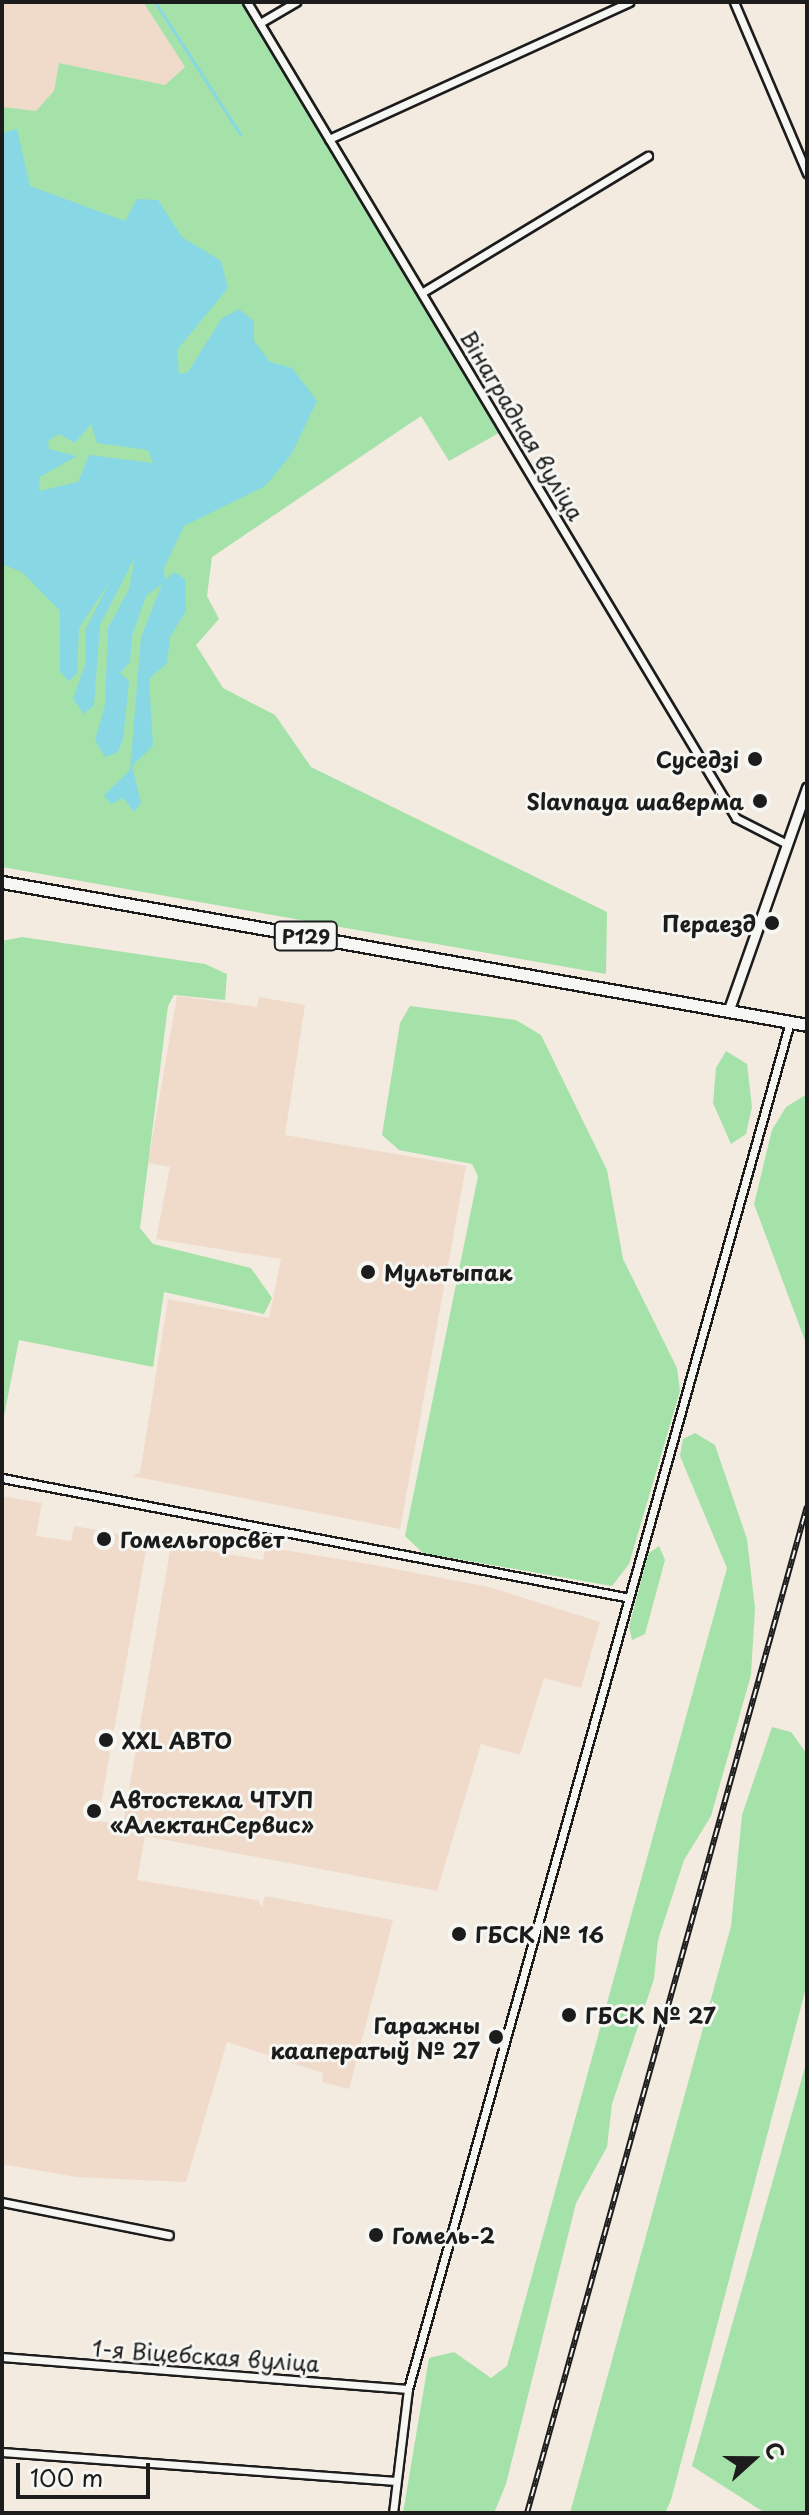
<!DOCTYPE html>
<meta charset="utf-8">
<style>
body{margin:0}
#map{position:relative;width:809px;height:2515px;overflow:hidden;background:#f3eae0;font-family:"Playpen Sans",sans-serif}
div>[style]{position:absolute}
.built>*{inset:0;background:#f0dbcb}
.green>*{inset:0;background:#a5e2a9}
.water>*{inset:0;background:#88d7e4}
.stream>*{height:3px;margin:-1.5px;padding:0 1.5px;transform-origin:1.5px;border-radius:1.5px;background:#88d7e4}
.roads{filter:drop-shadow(2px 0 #1c1c1c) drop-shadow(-2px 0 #1c1c1c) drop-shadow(0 2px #1c1c1c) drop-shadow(0 -2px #1c1c1c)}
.minor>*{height:7px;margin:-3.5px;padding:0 3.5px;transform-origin:3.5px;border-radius:3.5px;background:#f6f6f2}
.tertiary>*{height:9px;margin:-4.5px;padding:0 4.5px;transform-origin:4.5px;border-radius:4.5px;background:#f6f6f2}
.primary>*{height:11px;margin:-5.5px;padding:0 5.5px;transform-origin:5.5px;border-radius:5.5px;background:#f6f6f2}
.rail>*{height:6px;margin-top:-3px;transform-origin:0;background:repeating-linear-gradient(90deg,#f6f6f2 0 9px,#1c1c1c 0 18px);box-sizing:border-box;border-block:2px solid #1c1c1c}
.dots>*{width:22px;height:22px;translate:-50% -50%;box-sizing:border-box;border:4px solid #f6f6f2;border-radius:50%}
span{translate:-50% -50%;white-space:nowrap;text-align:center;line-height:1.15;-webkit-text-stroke:6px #f6f6f2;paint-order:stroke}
.shield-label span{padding:2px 6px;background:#f6f6f2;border:2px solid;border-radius:6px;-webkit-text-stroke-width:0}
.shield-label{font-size:20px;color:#1c1c1c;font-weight:700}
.street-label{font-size:22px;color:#1c1c1c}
.poi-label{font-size:22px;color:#1c1c1c;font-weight:700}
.right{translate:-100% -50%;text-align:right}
.left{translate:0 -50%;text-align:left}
.frame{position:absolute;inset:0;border:4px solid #1c1c1c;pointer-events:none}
.north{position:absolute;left:713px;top:2419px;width:80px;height:80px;-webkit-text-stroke:6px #f6f6f2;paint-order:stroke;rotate:69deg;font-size:22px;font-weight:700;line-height:32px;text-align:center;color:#1c1c1c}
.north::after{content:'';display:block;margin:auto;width:28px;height:36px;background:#1c1c1c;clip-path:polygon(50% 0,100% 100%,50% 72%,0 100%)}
.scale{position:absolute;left:16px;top:2463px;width:134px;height:36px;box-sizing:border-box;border:4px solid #1c1c1c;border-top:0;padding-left:10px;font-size:24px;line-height:28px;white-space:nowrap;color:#1c1c1c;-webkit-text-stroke:6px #f6f6f2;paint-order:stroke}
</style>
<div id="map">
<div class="built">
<i style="clip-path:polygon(2px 2px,143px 2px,185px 67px,165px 85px,59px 63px,54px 91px,36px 112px,2px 107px)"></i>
<i style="clip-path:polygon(177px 996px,257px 1007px,259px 997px,305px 1005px,285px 1135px,466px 1166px,400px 1529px,132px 1476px,140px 1473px,168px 1299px,269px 1318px,281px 1259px,156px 1239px,170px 1167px,148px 1163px)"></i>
<i style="clip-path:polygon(2px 1496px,42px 1503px,36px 1536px,71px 1541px,74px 1526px,148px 1539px,98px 1821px,123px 1825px,171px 1545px,263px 1560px,265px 1547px,358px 1562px,489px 1587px,600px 1622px,581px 1688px,544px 1678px,520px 1755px,481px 1744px,437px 1891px,145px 1836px,137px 1880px,258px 1900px,262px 1907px,265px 1896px,393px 1920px,349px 2089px,322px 2082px,323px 2073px,227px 2042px,186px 2182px,76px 2177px,2px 2164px)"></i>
</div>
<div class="green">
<i style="clip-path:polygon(143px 2px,241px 2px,499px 433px,449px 461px,421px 416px,212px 557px,207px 596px,219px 619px,196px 645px,223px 688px,275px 715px,311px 767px,607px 912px,606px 974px,2px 867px,2px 107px,36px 111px,54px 91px,59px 63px,165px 85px,185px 67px)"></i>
<i style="clip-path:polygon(22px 937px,205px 964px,227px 974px,225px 1000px,174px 995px,168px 1006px,140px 1228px,153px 1244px,251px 1268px,272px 1298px,264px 1314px,164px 1292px,153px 1367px,19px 1340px,2px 1426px,2px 941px)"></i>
<i style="clip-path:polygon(410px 1006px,516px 1020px,541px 1035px,607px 1170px,623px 1259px,677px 1368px,680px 1391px,629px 1564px,612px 1586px,423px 1553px,405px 1536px,478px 1176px,472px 1164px,399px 1150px,382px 1135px,400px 1023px)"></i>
<i style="clip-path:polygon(726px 1051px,747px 1064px,752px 1107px,746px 1134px,731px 1144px,713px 1103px,716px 1068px)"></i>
<i style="clip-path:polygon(807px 1094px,807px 1346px,754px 1204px,772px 1130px,786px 1107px)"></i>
<i style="clip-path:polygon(695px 1433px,715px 1445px,747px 1539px,755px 1608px,751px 1675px,711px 1816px,684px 1860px,658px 1940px,654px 1979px,612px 2104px,607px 2147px,576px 2203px,506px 2484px,494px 2513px,403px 2513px,429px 2358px,454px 2352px,491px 2378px,507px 2366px,727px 1568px,680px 1456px,683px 1439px)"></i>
<i style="clip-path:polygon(659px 1546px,665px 1560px,645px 1634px,632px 1640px,629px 1627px,648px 1554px)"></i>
<i style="clip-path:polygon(772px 1727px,791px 1732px,807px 1754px,807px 1984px,671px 2500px,665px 2513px,570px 2513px,731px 1926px,742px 1815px)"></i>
<i style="clip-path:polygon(807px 2060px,807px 2513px,765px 2513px,692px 2466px)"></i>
</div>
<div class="water">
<i style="clip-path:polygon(evenodd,17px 129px,30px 186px,125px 221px,137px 199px,158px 200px,182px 237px,221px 261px,228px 288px,177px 350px,179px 374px,188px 372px,222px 318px,239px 309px,254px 321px,254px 341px,270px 362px,292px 368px,317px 401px,291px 455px,265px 486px,184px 526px,164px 568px,165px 580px,175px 572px,185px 579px,186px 611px,170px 637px,167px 663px,149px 679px,153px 746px,132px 766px,141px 803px,134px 812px,123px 798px,111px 804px,104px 795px,130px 770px,141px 637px,162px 584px,146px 596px,132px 636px,130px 662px,120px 673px,129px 681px,123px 739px,118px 752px,105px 757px,95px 740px,105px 705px,108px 628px,129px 589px,135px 557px,100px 625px,94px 705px,84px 714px,73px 699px,85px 665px,85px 630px,110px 581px,79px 628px,77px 673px,69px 681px,60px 672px,60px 611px,22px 572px,2px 564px,2px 133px,17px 129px,91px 424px,97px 443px,148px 450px,153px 463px,89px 455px,78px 482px,39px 491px,40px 477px,77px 456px,49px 449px,48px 441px,59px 434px,75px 443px,91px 424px)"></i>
</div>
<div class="stream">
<i style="left:155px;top:2px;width:157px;rotate:57.2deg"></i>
</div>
<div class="roads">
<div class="minor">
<i style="left:247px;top:2px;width:951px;rotate:59.07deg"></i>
<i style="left:736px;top:818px;width:57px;rotate:27deg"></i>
<i style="left:734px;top:2px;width:186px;rotate:66.9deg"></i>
<i style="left:260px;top:23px;width:42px;rotate:-30.3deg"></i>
<i style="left:329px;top:139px;width:330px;rotate:-24.5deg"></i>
<i style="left:423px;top:292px;width:263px;rotate:-31.2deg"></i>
<i style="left:2px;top:1478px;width:634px;rotate:10.81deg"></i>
<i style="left:2px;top:2202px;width:170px;rotate:11.2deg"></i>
<i style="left:2px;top:2357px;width:407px;rotate:4.5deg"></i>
<i style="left:2px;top:2452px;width:395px;rotate:4.2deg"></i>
<i style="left:393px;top:2513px;width:125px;rotate:-83.1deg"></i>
<i style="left:408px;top:2389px;width:1419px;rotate:-74.39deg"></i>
</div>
<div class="tertiary">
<i style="left:728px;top:1012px;width:238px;rotate:-70.6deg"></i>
</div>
<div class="primary">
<i style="left:2px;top:882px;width:818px;rotate:10.07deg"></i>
</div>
</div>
<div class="rail">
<i style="left:527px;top:2513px;width:1045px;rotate:-74.46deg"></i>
</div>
<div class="dots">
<i style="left:755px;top:759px;background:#1c1c1c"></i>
<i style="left:760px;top:801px;background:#1c1c1c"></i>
<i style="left:772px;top:923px;background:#1c1c1c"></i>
<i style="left:368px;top:1272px;background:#1c1c1c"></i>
<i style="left:104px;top:1539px;background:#1c1c1c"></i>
<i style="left:106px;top:1740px;background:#1c1c1c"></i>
<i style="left:94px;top:1811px;background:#1c1c1c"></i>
<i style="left:459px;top:1934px;background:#1c1c1c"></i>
<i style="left:569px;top:2015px;background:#1c1c1c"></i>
<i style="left:496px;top:2037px;background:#1c1c1c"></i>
<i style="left:376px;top:2235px;background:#1c1c1c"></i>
</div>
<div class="shield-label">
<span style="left:306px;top:936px">Р129</span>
</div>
<div class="street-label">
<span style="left:523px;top:425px;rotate:59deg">Вінаградная вуліца</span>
<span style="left:206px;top:2355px;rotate:4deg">1-я Віцебская вуліца</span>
</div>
<div class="poi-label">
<span class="right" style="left:739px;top:759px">Суседзі</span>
<span class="right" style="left:744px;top:801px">Slavnaya шаверма</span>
<span class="right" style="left:756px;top:923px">Пераезд</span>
<span class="left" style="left:384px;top:1272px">Мультыпак</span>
<span class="left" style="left:120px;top:1539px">Гомельгорсвет</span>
<span class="left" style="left:122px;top:1740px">XXL АВТО</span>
<span class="left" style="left:110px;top:1811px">Автостекла ЧТУП<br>«АлектанСервис»</span>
<span class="left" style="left:475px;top:1934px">ГБСК № 16</span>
<span class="left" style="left:585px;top:2015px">ГБСК № 27</span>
<span class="right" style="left:480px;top:2037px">Гаражны<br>кааператыў № 27</span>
<span class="left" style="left:392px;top:2235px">Гомель-2</span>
</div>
<div class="frame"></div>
<div class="north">С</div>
<div class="scale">100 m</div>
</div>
